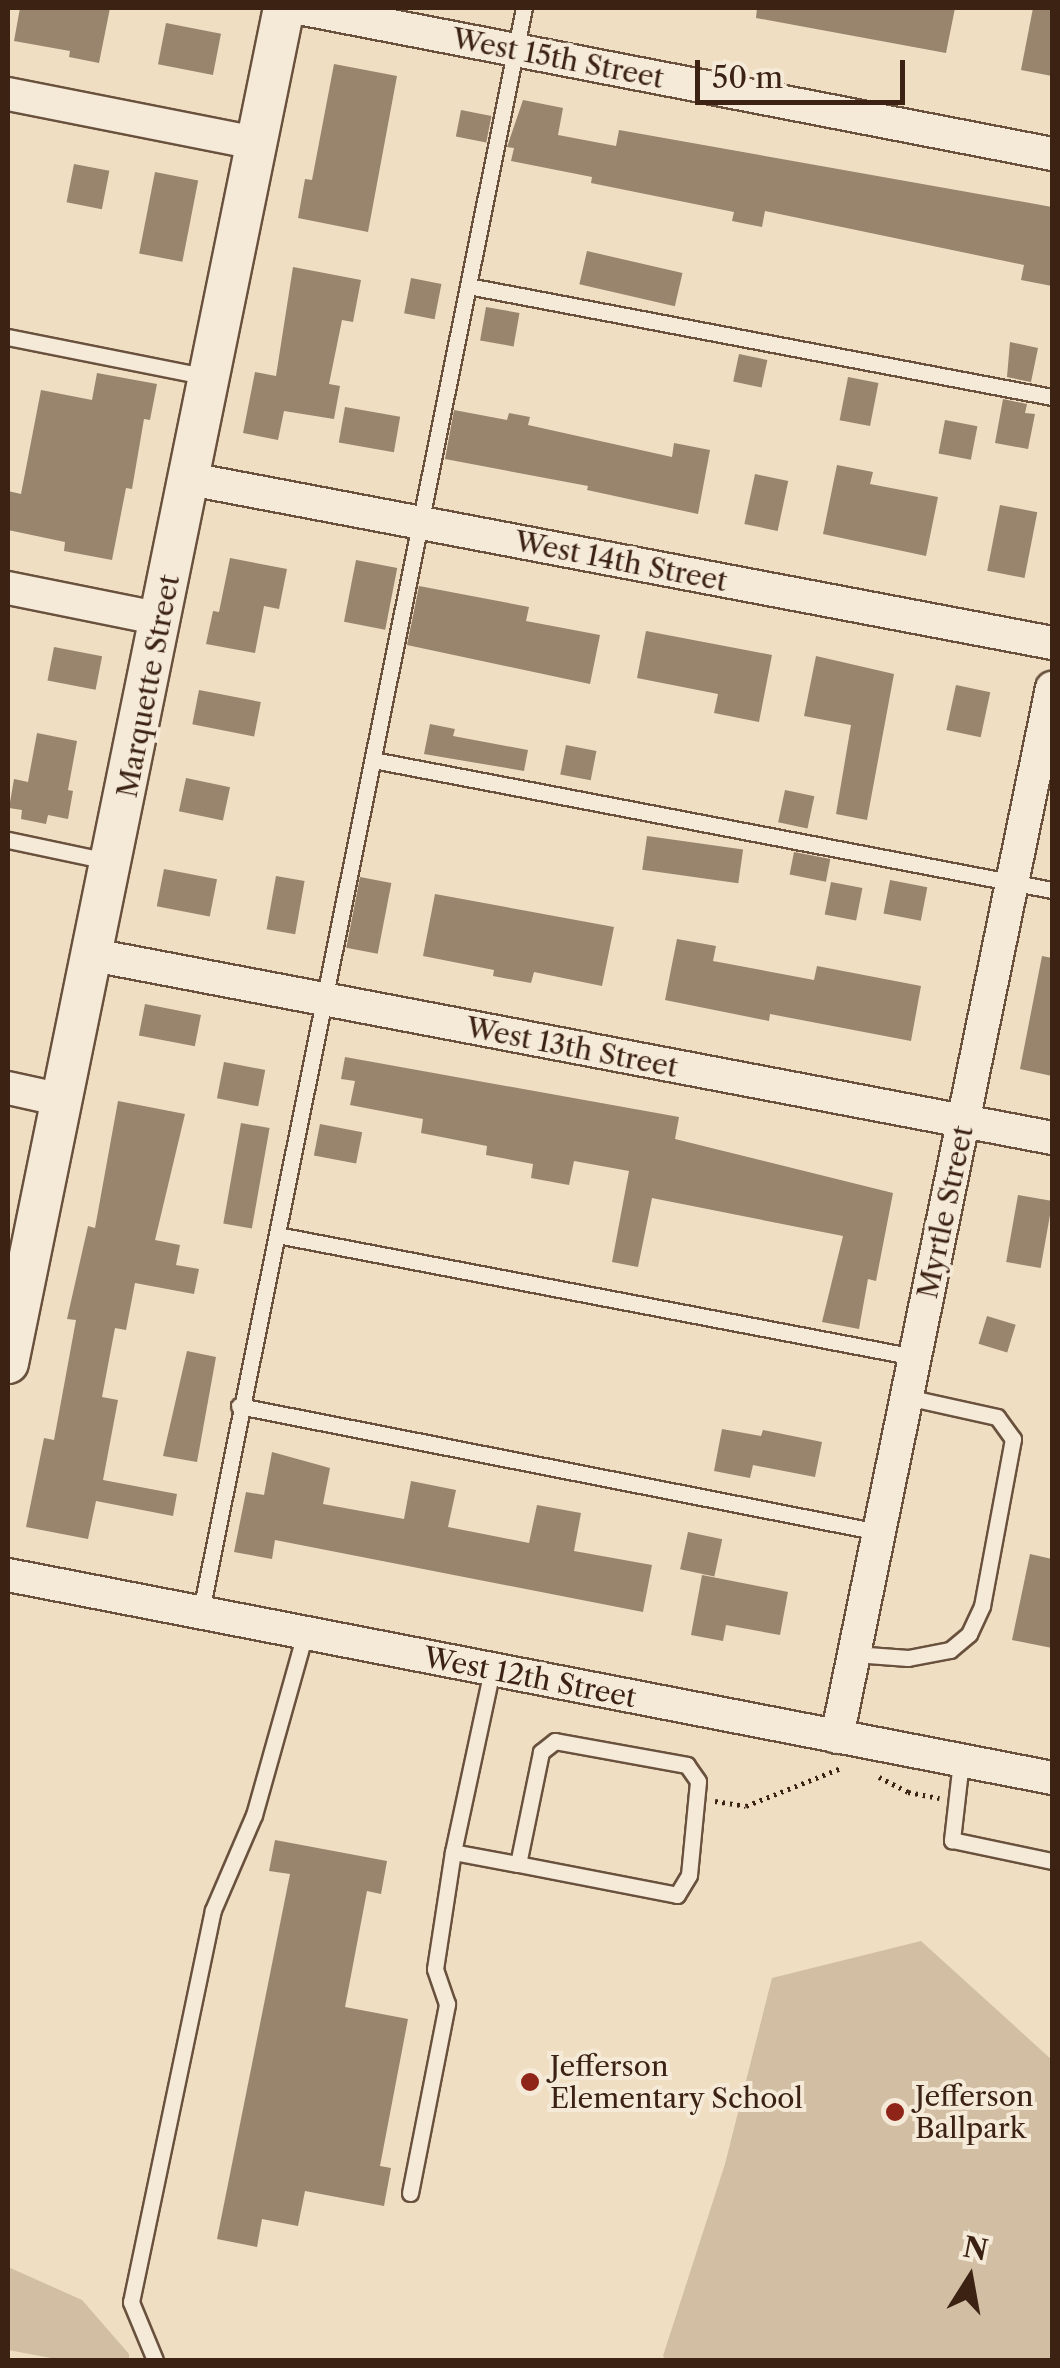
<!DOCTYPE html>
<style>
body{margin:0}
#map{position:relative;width:1060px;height:2368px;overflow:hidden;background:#efdec1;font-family:"Libre Caslon Text",serif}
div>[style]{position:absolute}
.green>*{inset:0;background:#d1bea3}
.building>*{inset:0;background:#99846d;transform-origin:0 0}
.path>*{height:5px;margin-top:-2.5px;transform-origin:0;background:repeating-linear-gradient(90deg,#3c2213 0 2.5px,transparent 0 7.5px)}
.roads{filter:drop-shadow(2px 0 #69513e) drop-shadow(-2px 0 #69513e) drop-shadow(0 2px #69513e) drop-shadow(0 -2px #69513e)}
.service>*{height:15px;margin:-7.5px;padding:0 7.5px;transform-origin:7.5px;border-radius:7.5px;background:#f5ead7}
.minor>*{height:32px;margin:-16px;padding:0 16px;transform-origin:16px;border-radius:16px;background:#f5ead7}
.tertiary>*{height:40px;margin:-20px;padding:0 20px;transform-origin:20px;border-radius:20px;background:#f5ead7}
.dots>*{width:28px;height:28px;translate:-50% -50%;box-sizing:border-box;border:5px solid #f5ead7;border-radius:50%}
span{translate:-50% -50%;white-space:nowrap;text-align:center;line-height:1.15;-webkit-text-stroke:8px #f5ead7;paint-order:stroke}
.street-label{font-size:28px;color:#3c2213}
.poi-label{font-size:28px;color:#3c2213}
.left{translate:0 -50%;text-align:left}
.frame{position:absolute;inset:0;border:10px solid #3c2213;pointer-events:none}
.north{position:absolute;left:920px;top:2228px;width:100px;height:100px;-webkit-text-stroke:8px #f5ead7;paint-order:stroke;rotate:11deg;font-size:28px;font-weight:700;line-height:40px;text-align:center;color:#3c2213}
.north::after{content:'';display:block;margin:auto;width:35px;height:45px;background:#3c2213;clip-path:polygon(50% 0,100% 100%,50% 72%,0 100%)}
.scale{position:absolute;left:695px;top:60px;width:210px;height:45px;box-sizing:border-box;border:5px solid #3c2213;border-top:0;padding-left:12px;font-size:30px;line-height:35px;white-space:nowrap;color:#3c2213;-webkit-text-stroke:8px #f5ead7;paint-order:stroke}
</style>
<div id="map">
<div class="green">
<i style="clip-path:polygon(921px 1941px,1052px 2060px,1052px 2360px,666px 2360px,663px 2356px,725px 2164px,772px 1978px)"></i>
<i style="clip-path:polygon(8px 2267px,82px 2300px,129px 2354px,129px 2360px,62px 2360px,8px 2350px)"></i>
</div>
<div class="building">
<i style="clip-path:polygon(20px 8px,110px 8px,99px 63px,69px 57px,70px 51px,14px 41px)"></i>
<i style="clip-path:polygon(757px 8px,955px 8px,946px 53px,756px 18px)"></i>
<i style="clip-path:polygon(1033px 8px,1052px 8px,1052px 76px,1021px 70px)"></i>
<i style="left:166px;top:23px;width:56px;height:42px;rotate:11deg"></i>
<i style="clip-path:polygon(334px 64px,397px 76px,368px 232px,298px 218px,305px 179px,312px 180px)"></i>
<i style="clip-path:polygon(523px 100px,563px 108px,558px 135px,616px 146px,619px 130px,1052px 207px,1052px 286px,1021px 280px,1024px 265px,765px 211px,762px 227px,732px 221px,734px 212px,591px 183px,592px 177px,511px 161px,514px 148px,507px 147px)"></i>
<i style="left:461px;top:110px;width:31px;height:27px;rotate:11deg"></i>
<i style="left:74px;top:164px;width:36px;height:39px;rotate:11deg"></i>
<i style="left:155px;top:172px;width:44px;height:83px;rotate:11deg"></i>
<i style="left:587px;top:251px;width:98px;height:34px;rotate:13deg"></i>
<i style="clip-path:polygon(293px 267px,361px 280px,353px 322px,342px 320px,329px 384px,340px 386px,334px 419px,284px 411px,278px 440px,243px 433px,255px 372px,276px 376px)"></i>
<i style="left:411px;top:278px;width:31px;height:36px;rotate:11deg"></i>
<i style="left:486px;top:307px;width:34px;height:34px;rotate:10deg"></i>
<i style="clip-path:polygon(1010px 342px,1038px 348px,1031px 382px,1007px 377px)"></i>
<i style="left:739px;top:354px;width:29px;height:28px;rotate:12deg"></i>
<i style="clip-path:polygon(97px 373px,157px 384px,150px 420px,144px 419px,132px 489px,126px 488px,112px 560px,64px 551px,65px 542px,8px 530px,8px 491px,21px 494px,41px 390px,92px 400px)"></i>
<i style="left:848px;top:377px;width:31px;height:44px;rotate:11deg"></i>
<i style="clip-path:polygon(1003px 399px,1027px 404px,1025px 413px,1035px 414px,1028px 449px,995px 443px)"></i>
<i style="left:345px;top:407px;width:56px;height:36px;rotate:10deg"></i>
<i style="clip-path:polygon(454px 410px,507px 420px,509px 413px,530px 417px,528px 425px,672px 457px,674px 443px,710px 450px,698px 514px,587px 490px,588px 486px,445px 459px)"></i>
<i style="left:945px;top:420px;width:33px;height:34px;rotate:11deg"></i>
<i style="clip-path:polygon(837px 465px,873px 472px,870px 484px,938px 497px,926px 556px,823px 534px)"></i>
<i style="left:755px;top:474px;width:34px;height:51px;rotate:12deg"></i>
<i style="left:1000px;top:505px;width:38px;height:67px;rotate:11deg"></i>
<i style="clip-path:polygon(230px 558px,287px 569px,279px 609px,264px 606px,255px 653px,206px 644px,213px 611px,219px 612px)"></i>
<i style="left:356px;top:560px;width:42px;height:63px;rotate:11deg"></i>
<i style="clip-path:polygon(419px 586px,529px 607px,526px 621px,600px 635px,590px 684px,407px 645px)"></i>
<i style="clip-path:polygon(646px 631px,772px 655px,759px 722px,714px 713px,718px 694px,637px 678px)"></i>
<i style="left:54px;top:647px;width:49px;height:34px;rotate:11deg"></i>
<i style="clip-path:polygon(816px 656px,894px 674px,867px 820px,836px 814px,851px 725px,804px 716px)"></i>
<i style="left:956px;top:685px;width:35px;height:46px;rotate:12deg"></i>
<i style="left:199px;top:690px;width:63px;height:35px;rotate:11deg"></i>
<i style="clip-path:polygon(430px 724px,455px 729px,453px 736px,528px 750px,524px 771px,424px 754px)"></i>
<i style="clip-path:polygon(37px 733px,77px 741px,68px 790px,73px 791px,68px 819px,48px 815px,46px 824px,21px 819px,22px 810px,9px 808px,14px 779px,28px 782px)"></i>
<i style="left:566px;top:745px;width:31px;height:30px;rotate:11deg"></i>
<i style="left:186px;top:778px;width:45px;height:34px;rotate:12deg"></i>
<i style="left:785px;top:790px;width:30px;height:33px;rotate:12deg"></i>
<i style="left:647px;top:836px;width:97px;height:34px;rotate:8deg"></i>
<i style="left:794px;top:852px;width:37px;height:23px;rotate:11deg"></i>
<i style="left:164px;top:869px;width:54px;height:38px;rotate:11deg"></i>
<i style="left:276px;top:876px;width:29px;height:54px;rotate:10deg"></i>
<i style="left:360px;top:877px;width:32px;height:72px;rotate:11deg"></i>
<i style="left:890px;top:880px;width:38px;height:34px;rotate:11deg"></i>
<i style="left:831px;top:882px;width:32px;height:33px;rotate:11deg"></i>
<i style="clip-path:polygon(435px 894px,614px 927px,602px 986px,534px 972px,531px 983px,493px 976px,494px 970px,423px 956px)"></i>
<i style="clip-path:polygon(677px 939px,716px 946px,713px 961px,814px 980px,817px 966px,921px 986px,911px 1041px,770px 1014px,769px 1021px,665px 1000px)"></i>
<i style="clip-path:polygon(1042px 956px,1052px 958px,1052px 1076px,1020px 1069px)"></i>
<i style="left:145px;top:1004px;width:57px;height:32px;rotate:11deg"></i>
<i style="clip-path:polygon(345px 1057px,679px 1117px,675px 1139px,893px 1193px,876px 1281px,868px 1279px,859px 1329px,822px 1322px,843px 1236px,652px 1198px,638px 1267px,612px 1262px,629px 1171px,574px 1161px,569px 1185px,531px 1178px,533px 1164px,486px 1155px,487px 1146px,421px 1133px,423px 1119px,350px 1105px,355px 1081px,341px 1079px)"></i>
<i style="left:224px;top:1062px;width:42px;height:37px;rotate:11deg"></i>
<i style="clip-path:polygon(118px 1101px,185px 1114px,155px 1240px,180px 1245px,176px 1265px,199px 1269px,194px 1294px,135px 1283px,126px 1330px,115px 1328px,102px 1397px,118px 1400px,103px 1480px,177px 1494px,173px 1516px,96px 1501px,88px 1539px,26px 1527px,44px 1438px,54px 1440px,76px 1320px,67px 1319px,88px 1226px,95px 1228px)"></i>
<i style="left:241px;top:1123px;width:29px;height:102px;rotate:10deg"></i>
<i style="left:320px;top:1124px;width:43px;height:32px;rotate:11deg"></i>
<i style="left:1018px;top:1195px;width:35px;height:68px;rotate:10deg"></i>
<i style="left:987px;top:1316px;width:30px;height:29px;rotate:17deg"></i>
<i style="clip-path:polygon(187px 1351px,216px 1357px,197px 1462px,163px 1456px)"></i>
<i style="clip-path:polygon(722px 1429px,761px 1436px,763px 1430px,822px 1442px,815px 1477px,753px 1465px,750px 1478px,714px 1471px)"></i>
<i style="clip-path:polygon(272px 1452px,330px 1468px,323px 1504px,404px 1519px,411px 1481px,456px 1490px,448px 1527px,529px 1543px,537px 1505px,581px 1513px,574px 1551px,652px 1565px,643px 1612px,275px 1540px,272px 1559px,234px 1552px,246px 1492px,264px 1495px)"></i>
<i style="left:688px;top:1532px;width:35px;height:38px;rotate:12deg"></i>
<i style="clip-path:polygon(1030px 1554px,1052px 1559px,1052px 1648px,1012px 1640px)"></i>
<i style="clip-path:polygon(702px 1575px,788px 1592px,780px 1635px,726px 1625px,723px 1641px,691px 1635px)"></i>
<i style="clip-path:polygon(275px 1840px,387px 1861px,381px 1894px,367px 1891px,345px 2007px,408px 2019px,380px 2166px,391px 2168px,384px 2206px,305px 2191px,298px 2226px,262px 2219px,257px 2247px,217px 2239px,290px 1874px,269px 1871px)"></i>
</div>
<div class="path">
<i style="left:879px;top:1777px;width:33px;rotate:27deg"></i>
<i style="left:908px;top:1792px;width:32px;rotate:11deg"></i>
<i style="left:715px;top:1801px;width:31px;rotate:9deg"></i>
<i style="left:746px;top:1806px;width:102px;rotate:-21.8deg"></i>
</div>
<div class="roads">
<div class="service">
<i style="left:468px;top:286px;width:594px;rotate:10.76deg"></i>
<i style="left:8px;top:337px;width:205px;rotate:11.3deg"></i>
<i style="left:373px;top:760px;width:691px;rotate:10.84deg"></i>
<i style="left:8px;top:840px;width:102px;rotate:11.9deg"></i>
<i style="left:277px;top:1235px;width:650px;rotate:10.83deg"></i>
<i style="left:239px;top:1406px;width:652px;rotate:11.14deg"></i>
<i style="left:201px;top:1611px;width:1635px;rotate:-78.61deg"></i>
<i style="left:854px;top:1654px;width:54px;rotate:4.2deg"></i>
<i style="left:908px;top:1658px;width:43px;rotate:-10.8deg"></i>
<i style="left:950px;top:1650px;width:25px;rotate:-40deg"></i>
<i style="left:969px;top:1634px;width:31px;rotate:-65deg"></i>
<i style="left:982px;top:1606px;width:170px;rotate:-79.5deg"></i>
<i style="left:1013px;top:1439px;width:27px;rotate:-126deg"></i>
<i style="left:997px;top:1417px;width:92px;rotate:-167.5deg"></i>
<i style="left:961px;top:1761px;width:80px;rotate:96.5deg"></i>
<i style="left:952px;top:1840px;width:102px;rotate:11.9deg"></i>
<i style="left:453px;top:1852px;width:66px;rotate:10.5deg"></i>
<i style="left:518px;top:1864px;width:162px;rotate:11deg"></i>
<i style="left:677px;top:1895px;width:23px;rotate:-59deg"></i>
<i style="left:689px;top:1875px;width:94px;rotate:-84.5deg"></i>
<i style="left:698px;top:1781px;width:19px;rotate:-125deg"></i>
<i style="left:687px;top:1765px;width:134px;rotate:-169.7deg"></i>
<i style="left:555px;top:1741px;width:18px;rotate:142deg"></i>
<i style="left:541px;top:1752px;width:114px;rotate:101.6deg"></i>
<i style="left:410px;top:2193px;width:193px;rotate:-78.9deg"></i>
<i style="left:447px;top:2004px;width:37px;rotate:-109deg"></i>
<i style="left:435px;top:1969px;width:118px;rotate:-81.3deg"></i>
<i style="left:453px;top:1852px;width:186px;rotate:-77.9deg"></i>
<i style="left:155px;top:2360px;width:63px;rotate:-112.5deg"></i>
<i style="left:131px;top:2302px;width:400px;rotate:-78.2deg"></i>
<i style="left:213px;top:1910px;width:103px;rotate:-66.7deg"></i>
<i style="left:254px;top:1815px;width:189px;rotate:-74.3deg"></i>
</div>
<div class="minor">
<i style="left:299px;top:8px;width:767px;rotate:10.97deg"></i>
<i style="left:8px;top:94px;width:253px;rotate:11.2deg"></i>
<i style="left:190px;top:479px;width:877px;rotate:10.77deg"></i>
<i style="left:8px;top:588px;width:157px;rotate:11.4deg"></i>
<i style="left:93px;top:955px;width:976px;rotate:10.8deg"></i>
<i style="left:8px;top:1088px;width:55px;rotate:12.5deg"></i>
<i style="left:8px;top:1575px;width:1064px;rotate:11deg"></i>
<i style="left:837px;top:1737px;width:1071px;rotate:-78.42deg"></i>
</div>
<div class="tertiary">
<i style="left:8px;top:1363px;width:1383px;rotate:-78.49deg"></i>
</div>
</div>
<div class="dots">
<i style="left:530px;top:2082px;background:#8f2418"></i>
<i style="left:895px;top:2112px;background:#8f2418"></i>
</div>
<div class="street-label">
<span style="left:558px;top:58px;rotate:11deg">West 15th Street</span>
<span style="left:621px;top:561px;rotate:11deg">West 14th Street</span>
<span style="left:148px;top:686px;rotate:-79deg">Marquette Street</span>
<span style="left:572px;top:1047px;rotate:11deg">West 13th Street</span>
<span style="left:945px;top:1212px;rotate:-78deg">Myrtle Street</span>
<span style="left:530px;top:1677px;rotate:11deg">West 12th Street</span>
</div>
<div class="poi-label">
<span class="left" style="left:550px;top:2082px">Jefferson<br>Elementary School</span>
<span class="left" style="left:915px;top:2112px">Jefferson<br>Ballpark</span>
</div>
<div class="frame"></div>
<div class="north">N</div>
<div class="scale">50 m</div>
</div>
